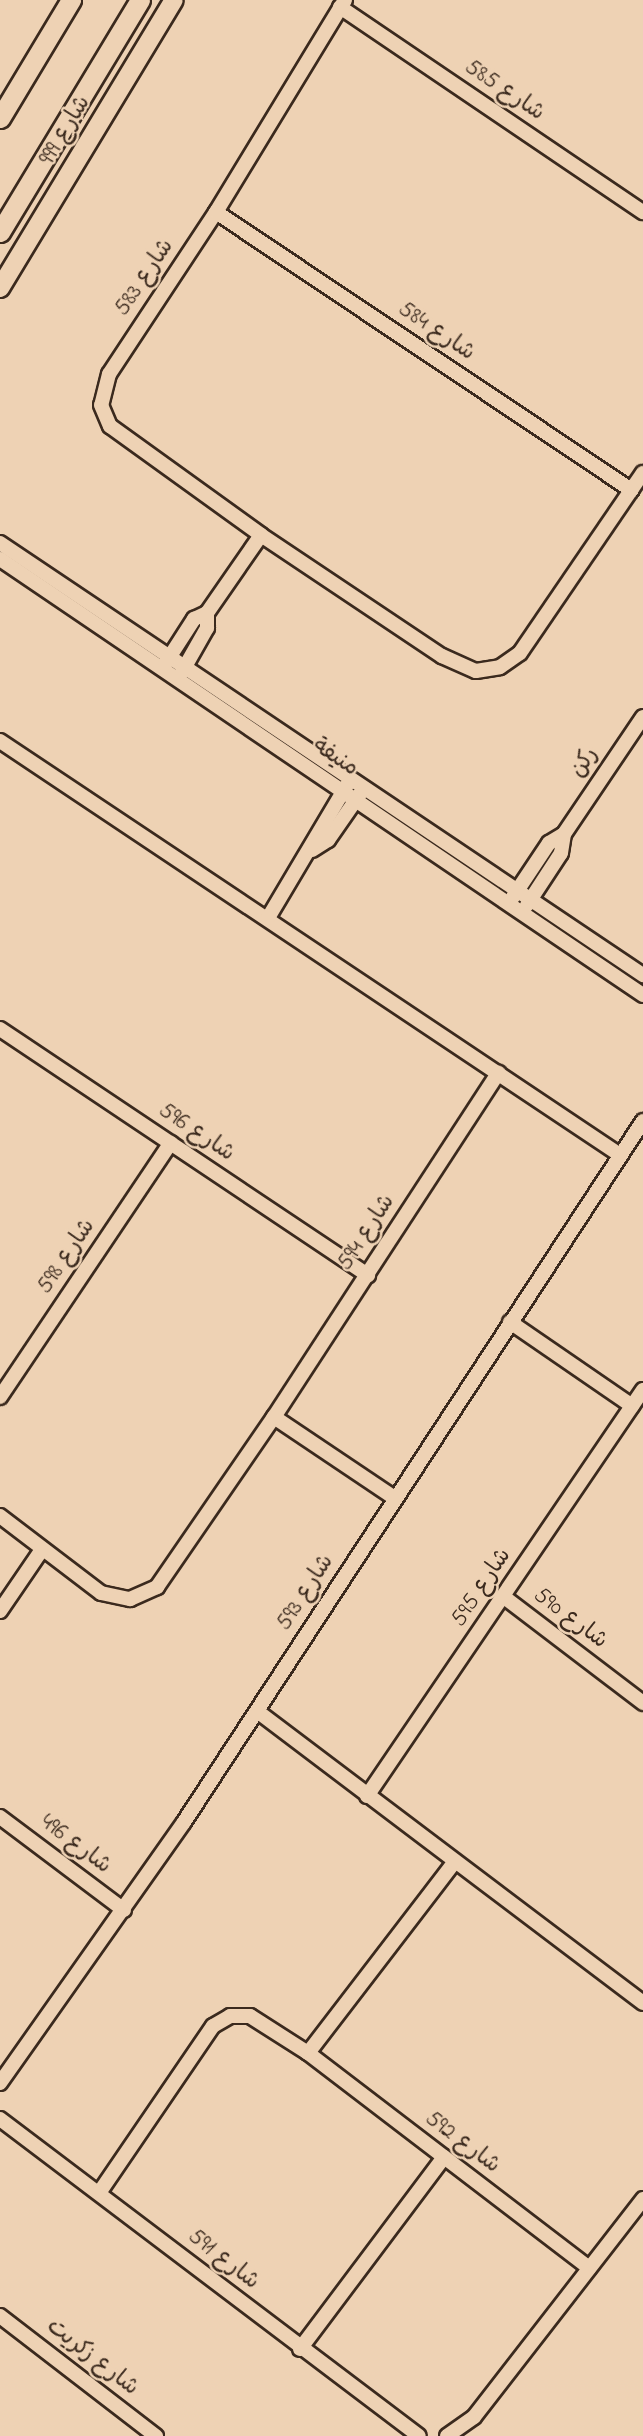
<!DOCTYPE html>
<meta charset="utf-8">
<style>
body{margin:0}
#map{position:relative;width:643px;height:2436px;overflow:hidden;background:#eed2b4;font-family:"Indie Flower","Playpen Sans Arabic",sans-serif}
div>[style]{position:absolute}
.roads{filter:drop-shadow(2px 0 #3b2a1e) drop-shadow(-2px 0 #3b2a1e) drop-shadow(0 2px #3b2a1e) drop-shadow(0 -2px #3b2a1e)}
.minor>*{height:14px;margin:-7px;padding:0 7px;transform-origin:7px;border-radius:7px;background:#eed2b4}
.tertiary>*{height:18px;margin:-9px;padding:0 9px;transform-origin:9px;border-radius:9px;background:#eed2b4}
.secondary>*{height:19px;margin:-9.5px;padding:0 9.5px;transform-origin:9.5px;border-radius:9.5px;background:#eed2b4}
span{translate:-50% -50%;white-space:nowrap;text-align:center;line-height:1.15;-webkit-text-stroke:5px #eed2b4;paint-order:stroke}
.street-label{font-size:23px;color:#3b2a1e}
</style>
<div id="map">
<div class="roads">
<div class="minor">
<i style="left:345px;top:0;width:248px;rotate:121.3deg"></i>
<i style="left:216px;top:212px;width:194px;rotate:123.4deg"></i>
<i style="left:109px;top:374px;width:32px;rotate:104deg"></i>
<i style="left:101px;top:405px;width:23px;rotate:67deg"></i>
<i style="left:110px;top:426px;width:186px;rotate:35.8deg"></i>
<i style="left:261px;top:535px;width:218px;rotate:33.8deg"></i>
<i style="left:442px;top:656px;width:37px;rotate:24deg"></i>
<i style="left:476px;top:671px;width:24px;rotate:-9deg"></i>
<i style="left:500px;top:667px;width:24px;rotate:-35deg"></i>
<i style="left:520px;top:653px;width:218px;rotate:-55.7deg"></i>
<i style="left:340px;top:7px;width:366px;rotate:34.1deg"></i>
<i style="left:216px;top:212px;width:500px;rotate:33.8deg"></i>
<i style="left:0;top:543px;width:775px;rotate:33.9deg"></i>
<i style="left:0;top:559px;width:777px;rotate:34.14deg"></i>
<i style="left:165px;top:664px;width:54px;rotate:-57.2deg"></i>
<i style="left:194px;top:619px;width:14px;rotate:-25deg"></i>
<i style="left:207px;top:613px;width:95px;rotate:-55.3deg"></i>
<i style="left:182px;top:672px;width:51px;rotate:-60.4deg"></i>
<i style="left:207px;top:628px;width:15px;rotate:-90deg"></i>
<i style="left:0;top:741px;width:746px;rotate:33.73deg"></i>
<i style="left:312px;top:850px;width:19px;rotate:-32deg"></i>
<i style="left:328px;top:840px;width:56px;rotate:-55.2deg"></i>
<i style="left:513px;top:897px;width:65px;rotate:-56.3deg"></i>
<i style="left:549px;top:843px;width:17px;rotate:-31deg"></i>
<i style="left:527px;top:905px;width:62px;rotate:-56.8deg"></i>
<i style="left:561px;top:853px;width:19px;rotate:-81deg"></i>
<i style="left:564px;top:834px;width:141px;rotate:-56deg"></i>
<i style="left:268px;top:918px;width:155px;rotate:-59.3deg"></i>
<i style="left:0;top:1029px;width:443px;rotate:33.8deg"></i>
<i style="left:510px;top:1322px;width:148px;rotate:34.5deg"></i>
<i style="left:0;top:1397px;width:306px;rotate:-56.1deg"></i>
<i style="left:274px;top:1417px;width:143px;rotate:33.9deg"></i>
<i style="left:0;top:1516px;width:127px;rotate:37.3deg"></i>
<i style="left:101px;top:1593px;width:30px;rotate:12deg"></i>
<i style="left:130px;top:1599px;width:30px;rotate:-24deg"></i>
<i style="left:157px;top:1587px;width:206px;rotate:-55.5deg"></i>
<i style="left:274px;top:1417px;width:411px;rotate:-56.9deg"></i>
<i style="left:504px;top:1597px;width:175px;rotate:37.3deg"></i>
<i style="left:0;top:1611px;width:73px;rotate:-55.7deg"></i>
<i style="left:257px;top:1711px;width:484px;rotate:37.1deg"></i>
<i style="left:367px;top:1796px;width:491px;rotate:-55.8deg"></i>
<i style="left:0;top:1817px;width:155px;rotate:36.9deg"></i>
<i style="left:308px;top:2053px;width:240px;rotate:-52.5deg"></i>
<i style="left:0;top:2083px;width:319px;rotate:-54.8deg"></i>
<i style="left:184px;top:1822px;width:838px;rotate:-56.78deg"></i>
<i style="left:0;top:2119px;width:525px;rotate:37.11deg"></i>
<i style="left:99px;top:2193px;width:202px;rotate:-55.7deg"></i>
<i style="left:213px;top:2026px;width:20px;rotate:-30deg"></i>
<i style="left:230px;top:2016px;width:20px"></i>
<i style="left:250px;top:2016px;width:69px;rotate:32.5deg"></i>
<i style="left:308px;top:2053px;width:354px;rotate:37.4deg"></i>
<i style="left:0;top:2316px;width:197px;rotate:37.6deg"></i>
<i style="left:300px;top:2349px;width:240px;rotate:-53.1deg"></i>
<i style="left:447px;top:2436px;width:33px;rotate:-35deg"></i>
<i style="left:474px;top:2417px;width:276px;rotate:-52.2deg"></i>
</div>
<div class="tertiary">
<i style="left:0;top:288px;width:336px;rotate:-58.9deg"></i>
</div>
<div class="secondary">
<i style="left:0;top:118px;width:138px;rotate:-59deg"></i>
<i style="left:0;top:232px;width:271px;rotate:-58.9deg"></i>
</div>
</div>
<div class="street-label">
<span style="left:504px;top:91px;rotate:34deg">شارع 585</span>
<span style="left:66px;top:131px;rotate:-59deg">شارع 999</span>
<span style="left:145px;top:278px;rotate:-56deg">شارع 583</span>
<span style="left:436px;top:332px;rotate:34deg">شارع 584</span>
<span style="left:335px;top:758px;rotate:34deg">منيفة</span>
<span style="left:585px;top:763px;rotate:-56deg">ركن</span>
<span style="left:196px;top:1133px;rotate:34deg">شارع 596</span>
<span style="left:367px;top:1233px;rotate:-57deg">شارع 594</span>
<span style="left:67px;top:1257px;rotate:-56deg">شارع 598</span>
<span style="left:482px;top:1588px;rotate:-56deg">شارع 595</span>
<span style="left:306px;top:1593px;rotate:-57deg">شارع 593</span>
<span style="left:570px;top:1619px;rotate:37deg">شارع 590</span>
<span style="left:75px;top:1845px;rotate:37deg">شارع 496</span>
<span style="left:462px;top:2143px;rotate:37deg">شارع 592</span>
<span style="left:223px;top:2260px;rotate:38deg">شارع 591</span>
<span style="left:92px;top:2358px;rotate:38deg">شارع زكريت</span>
</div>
</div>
